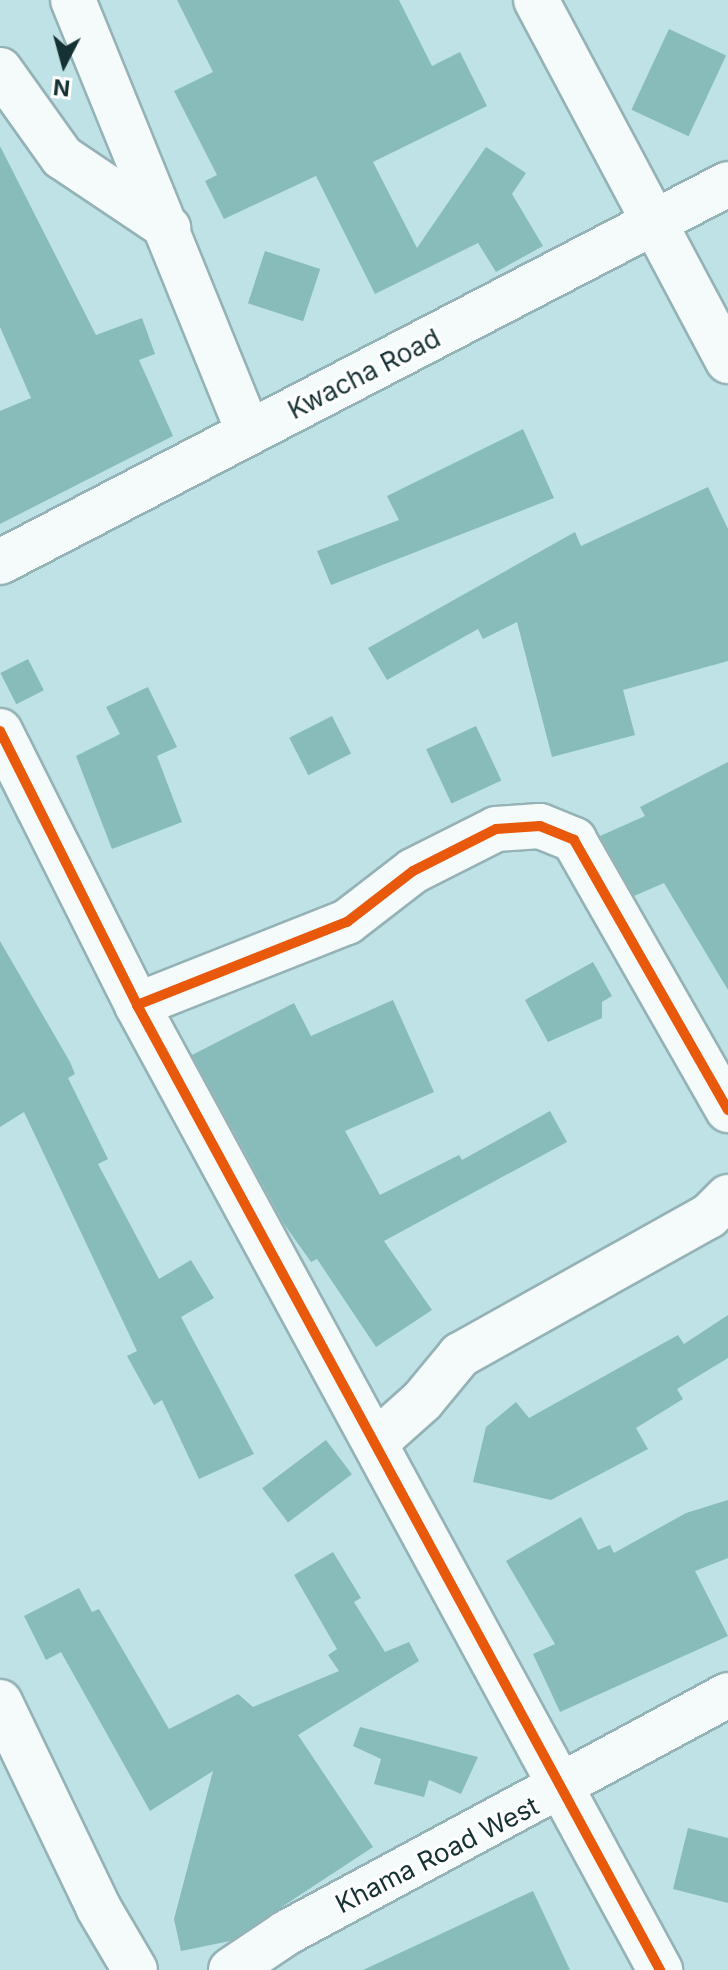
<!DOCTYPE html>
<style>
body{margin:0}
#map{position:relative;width:728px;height:1970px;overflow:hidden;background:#bfe2e7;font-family:Inter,sans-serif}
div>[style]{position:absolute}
.building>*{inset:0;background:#87bcbb;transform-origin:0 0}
.roads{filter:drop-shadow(2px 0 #95b2b6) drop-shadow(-2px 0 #95b2b6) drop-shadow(0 2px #95b2b6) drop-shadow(0 -2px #95b2b6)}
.minor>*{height:44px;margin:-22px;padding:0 22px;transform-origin:22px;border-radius:22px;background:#f5fbfb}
.major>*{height:44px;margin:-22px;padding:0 22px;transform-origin:22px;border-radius:22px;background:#f5fbfb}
.cycleway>*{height:10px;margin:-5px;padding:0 5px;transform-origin:5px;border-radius:5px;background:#e8590c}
span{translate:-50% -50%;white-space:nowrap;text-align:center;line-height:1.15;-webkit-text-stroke:6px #fff;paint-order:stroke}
.street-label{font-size:26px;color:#163134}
.north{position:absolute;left:24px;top:24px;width:80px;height:80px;-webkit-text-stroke:6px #fff;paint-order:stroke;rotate:186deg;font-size:22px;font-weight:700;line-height:32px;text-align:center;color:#163134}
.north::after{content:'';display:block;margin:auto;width:28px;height:36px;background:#163134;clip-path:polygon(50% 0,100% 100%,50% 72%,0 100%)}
</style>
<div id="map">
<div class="building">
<i style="clip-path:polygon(177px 0,399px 0,432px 66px,460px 52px,487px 106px,373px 162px,417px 248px,486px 147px,526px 173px,512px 194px,543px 246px,496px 272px,478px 243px,375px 294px,316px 176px,224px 219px,205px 181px,217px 175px,174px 91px,213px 72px)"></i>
<i style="left:669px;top:29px;width:63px;height:89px;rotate:25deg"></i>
<i style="clip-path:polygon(0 146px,96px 335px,142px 318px,155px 354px,139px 360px,173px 436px,0 524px,0 411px,31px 398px,0 327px)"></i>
<i style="left:265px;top:251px;width:58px;height:55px;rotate:18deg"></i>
<i style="clip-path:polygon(523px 429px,554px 498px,331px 585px,317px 551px,399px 520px,387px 496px)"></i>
<i style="clip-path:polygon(708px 487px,728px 529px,728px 661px,623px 690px,635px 735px,552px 757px,517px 622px,483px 639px,478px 629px,387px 680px,368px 648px,575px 532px,581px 546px)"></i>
<i style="left:28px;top:659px;width:35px;height:31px;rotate:63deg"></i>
<i style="clip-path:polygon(148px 687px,177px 747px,157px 756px,182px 822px,112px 849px,76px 756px,120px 734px,106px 707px)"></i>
<i style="left:332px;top:716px;width:42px;height:48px;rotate:63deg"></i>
<i style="left:476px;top:726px;width:60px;height:55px;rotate:65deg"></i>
<i style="clip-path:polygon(728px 762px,728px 990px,664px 883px,634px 896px,600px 836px,645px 816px,640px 807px)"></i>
<i style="clip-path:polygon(0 941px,70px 1062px,75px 1074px,68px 1078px,108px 1159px,98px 1164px,159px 1279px,191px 1260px,214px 1298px,181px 1317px,254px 1454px,199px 1479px,162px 1400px,154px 1405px,127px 1356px,137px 1351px,24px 1112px,0 1127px)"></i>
<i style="clip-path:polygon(593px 962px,612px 996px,602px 1002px,602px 1018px,548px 1042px,525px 1000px)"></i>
<i style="clip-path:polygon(393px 1000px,434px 1092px,345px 1131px,380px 1195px,459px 1155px,462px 1160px,550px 1111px,567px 1142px,384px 1241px,432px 1310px,376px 1347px,317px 1259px,311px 1262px,284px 1224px,192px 1055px,294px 1003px,311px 1036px)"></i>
<i style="clip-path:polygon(728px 1315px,728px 1358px,677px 1389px,683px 1399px,636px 1428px,648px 1449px,551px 1500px,473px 1482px,486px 1427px,516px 1402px,529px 1418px,678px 1335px,684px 1344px)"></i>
<i style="left:326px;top:1440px;width:43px;height:80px;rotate:53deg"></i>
<i style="clip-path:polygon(728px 1500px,728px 1558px,695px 1571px,728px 1636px,560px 1712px,533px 1654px,555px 1644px,506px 1561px,581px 1517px,598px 1550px,610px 1545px,614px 1553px,686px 1513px)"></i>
<i style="clip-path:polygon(333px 1552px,361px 1598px,354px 1602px,385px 1652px,409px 1642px,419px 1661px,298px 1735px,373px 1847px,230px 1941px,181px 1951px,174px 1919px,213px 1771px,150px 1811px,61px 1652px,46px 1660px,24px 1616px,79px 1588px,92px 1612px,99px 1609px,169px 1729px,238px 1694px,253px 1707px,339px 1671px,328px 1655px,337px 1649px,294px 1575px)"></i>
<i style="clip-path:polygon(360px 1727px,412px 1740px,478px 1757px,461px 1794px,429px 1780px,424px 1797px,374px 1784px,381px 1759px,353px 1746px)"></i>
<i style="clip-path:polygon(688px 1828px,728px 1838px,728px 1903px,673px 1889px)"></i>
<i style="clip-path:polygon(533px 1891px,570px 1970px,363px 1970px)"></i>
</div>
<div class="roads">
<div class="minor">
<i style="left:73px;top:0;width:467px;rotate:67.9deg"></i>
<i style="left:536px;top:0;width:409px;rotate:62deg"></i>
<i style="left:0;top:70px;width:107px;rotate:54.5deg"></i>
<i style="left:62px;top:157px;width:128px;rotate:33.8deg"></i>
<i style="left:0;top:731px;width:306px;rotate:63.4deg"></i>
<i style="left:137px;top:1005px;width:1098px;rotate:61.54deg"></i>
<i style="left:137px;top:1005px;width:226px;rotate:-21.6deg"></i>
<i style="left:347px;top:922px;width:83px;rotate:-37.7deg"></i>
<i style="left:413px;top:871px;width:93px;rotate:-26.8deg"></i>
<i style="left:496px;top:829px;width:44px;rotate:-3.9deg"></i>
<i style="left:540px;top:826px;width:37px;rotate:22deg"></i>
<i style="left:574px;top:840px;width:311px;rotate:60.3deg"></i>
<i style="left:376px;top:1442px;width:62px;rotate:-41.7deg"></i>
<i style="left:422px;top:1401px;width:60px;rotate:-50.4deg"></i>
<i style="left:460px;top:1355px;width:285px;rotate:-29.2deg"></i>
<i style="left:709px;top:1216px;width:27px;rotate:-45deg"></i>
<i style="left:0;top:1702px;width:227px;rotate:64.4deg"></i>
<i style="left:98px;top:1907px;width:73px;rotate:59.6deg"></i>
<i style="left:231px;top:1970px;width:66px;rotate:-33.9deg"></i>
<i style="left:286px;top:1933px;width:502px;rotate:-28.3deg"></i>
</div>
<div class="major">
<i style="left:0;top:562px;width:820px;rotate:-27.44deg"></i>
</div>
</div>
<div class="cycleway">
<i style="left:0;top:731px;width:306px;rotate:63.4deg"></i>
<i style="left:137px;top:1005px;width:1098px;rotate:61.54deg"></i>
<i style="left:137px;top:1005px;width:226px;rotate:-21.6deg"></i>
<i style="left:347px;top:922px;width:83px;rotate:-37.7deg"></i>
<i style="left:413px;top:871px;width:93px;rotate:-26.8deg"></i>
<i style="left:496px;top:829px;width:44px;rotate:-3.9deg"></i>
<i style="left:540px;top:826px;width:37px;rotate:22deg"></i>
<i style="left:574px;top:840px;width:311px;rotate:60.3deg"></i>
</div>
<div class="street-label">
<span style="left:364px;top:374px;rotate:-27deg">Kwacha Road</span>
<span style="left:437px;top:1855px;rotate:-27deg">Khama Road West</span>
</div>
<div class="north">N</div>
</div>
